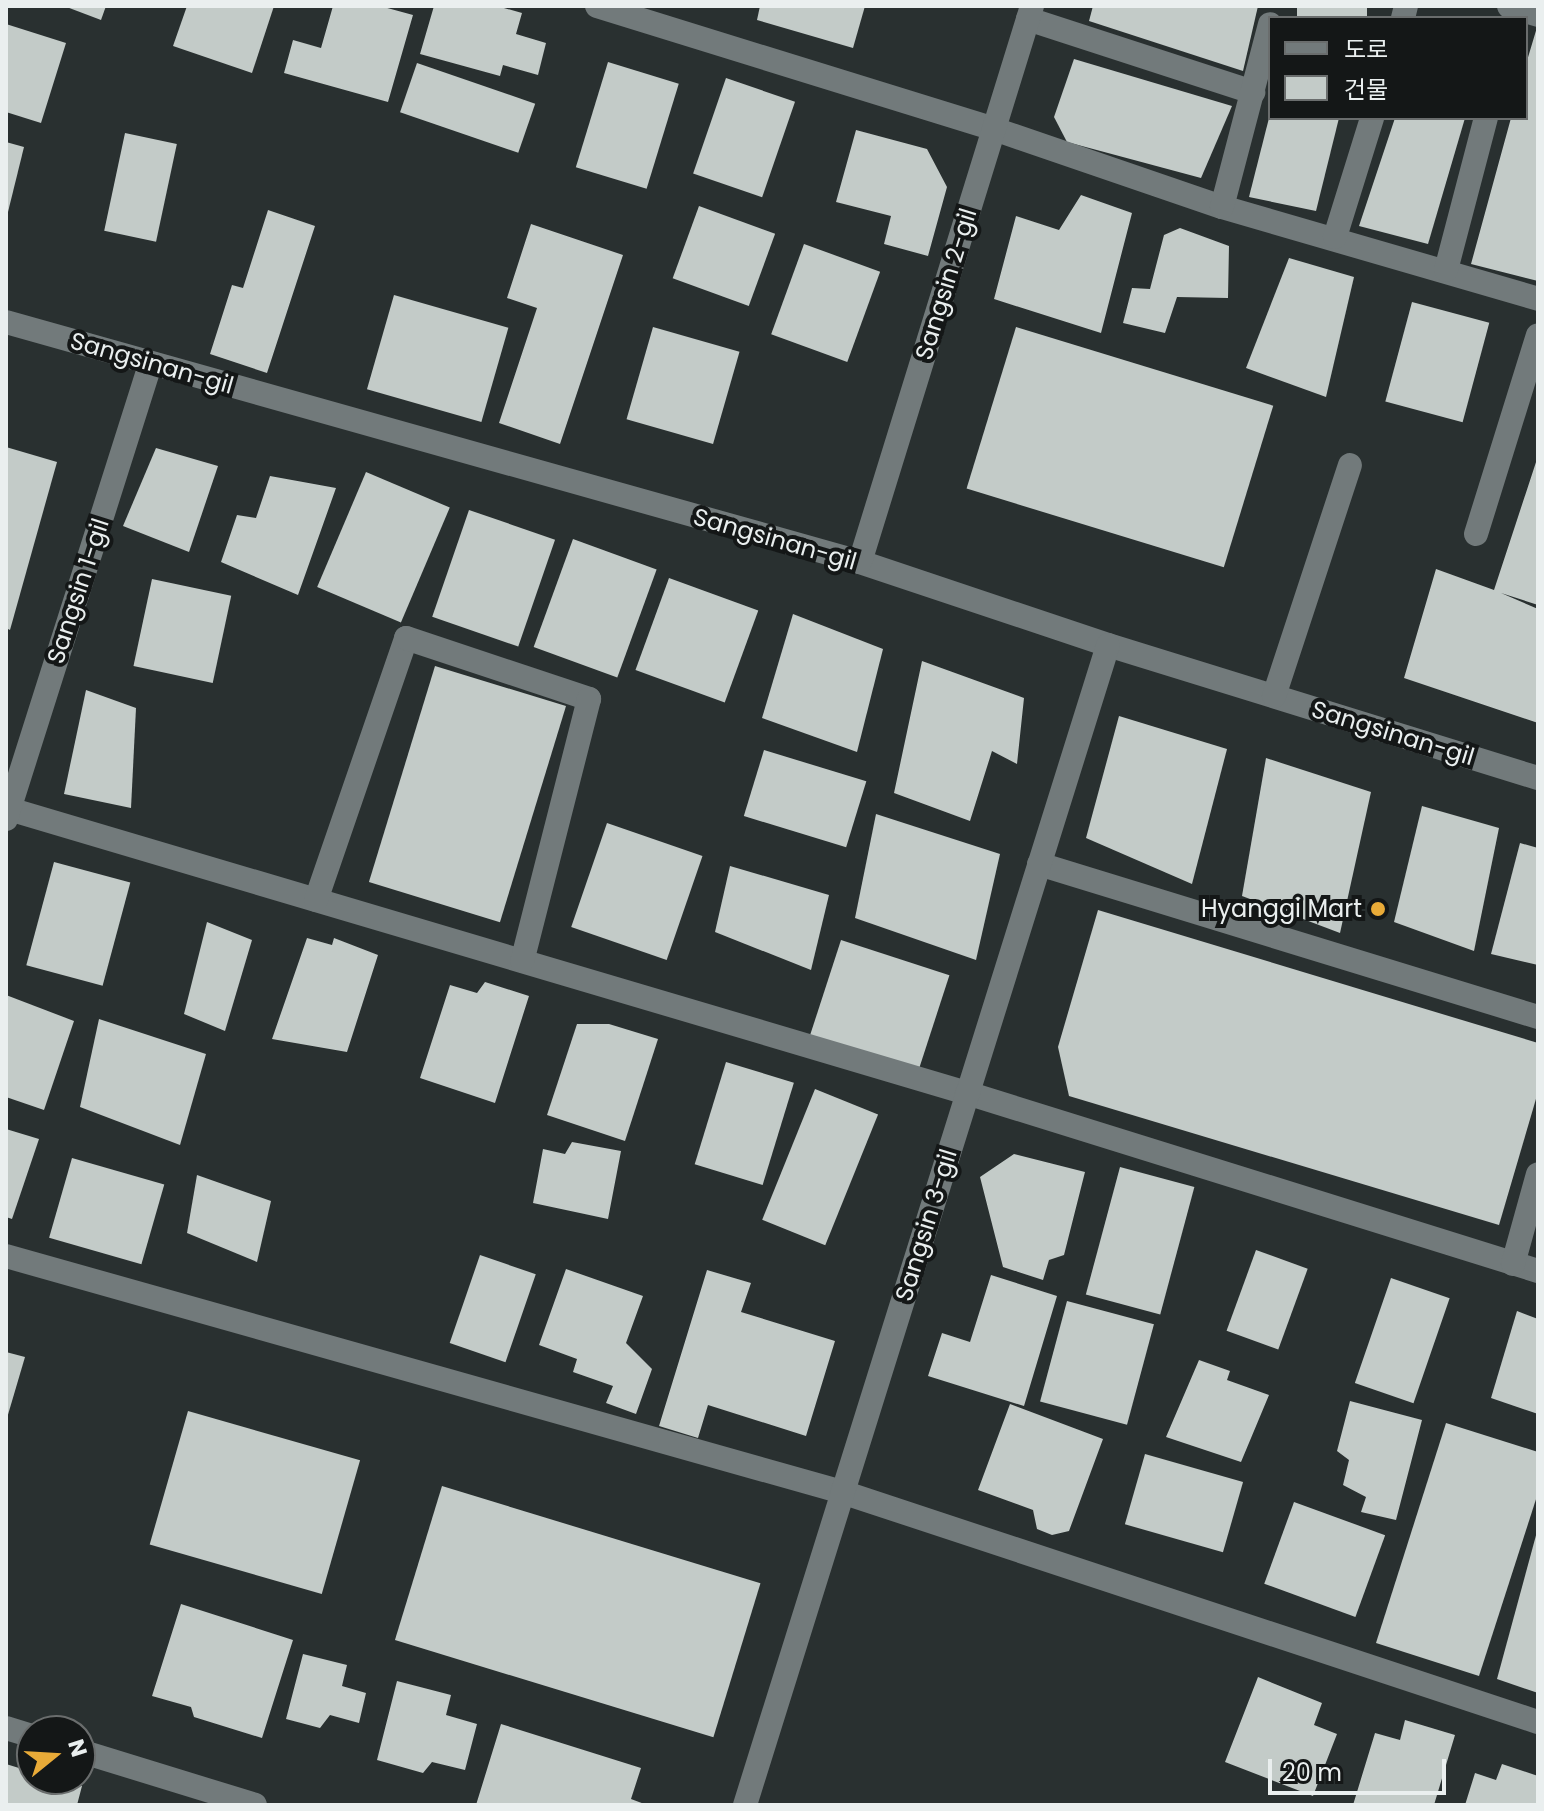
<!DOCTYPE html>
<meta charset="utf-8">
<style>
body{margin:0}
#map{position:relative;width:1544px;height:1811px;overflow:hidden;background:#293030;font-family:Poppins,"Noto Sans KR",sans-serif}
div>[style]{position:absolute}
.building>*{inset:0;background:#c3cbc8;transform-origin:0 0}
.street>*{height:24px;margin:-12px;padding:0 12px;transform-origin:12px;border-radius:12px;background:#727a7b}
.secondary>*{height:24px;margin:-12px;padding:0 12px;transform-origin:12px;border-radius:12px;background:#727a7b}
.dots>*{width:22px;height:22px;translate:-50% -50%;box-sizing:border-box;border:4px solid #141717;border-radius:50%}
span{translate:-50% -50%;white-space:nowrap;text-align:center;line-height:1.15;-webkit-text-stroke:8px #141717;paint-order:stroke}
.street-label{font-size:24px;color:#eaefef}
.poi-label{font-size:24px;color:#eaefef}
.right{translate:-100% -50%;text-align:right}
.frame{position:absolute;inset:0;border:8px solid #eaefef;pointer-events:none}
.legend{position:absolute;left:1268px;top:16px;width:260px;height:104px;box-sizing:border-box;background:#141717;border:2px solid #6a6d6d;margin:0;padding:10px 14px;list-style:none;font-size:24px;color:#eaefef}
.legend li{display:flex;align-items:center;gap:16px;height:40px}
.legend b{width:40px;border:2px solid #6a6d6d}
.north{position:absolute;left:16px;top:1715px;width:80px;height:80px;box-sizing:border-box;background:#141717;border:2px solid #6a6d6d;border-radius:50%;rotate:72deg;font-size:22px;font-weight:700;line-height:32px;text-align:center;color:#eaefef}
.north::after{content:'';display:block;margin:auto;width:28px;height:36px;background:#e9ab38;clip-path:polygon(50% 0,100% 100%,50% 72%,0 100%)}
.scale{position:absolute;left:1268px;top:1759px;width:178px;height:36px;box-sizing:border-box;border:4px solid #eaefef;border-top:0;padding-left:10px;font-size:24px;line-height:28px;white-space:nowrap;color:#eaefef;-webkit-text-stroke:6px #141717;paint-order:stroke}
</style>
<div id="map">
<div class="building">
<i style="clip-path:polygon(64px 6px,106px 6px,101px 20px)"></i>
<i style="clip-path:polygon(187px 6px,274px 6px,252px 73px,173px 46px)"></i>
<i style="clip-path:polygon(333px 6px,380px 6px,413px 15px,388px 102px,284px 73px,293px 40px,321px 48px)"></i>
<i style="clip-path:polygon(434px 6px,497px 6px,522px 13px,516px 34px,546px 43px,538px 75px,503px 65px,500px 76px,420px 54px)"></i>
<i style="clip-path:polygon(760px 6px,865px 6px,853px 48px,757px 20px)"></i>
<i style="clip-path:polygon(1093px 6px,1258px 6px,1243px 71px,1089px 21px)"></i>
<i style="left:1297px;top:6px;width:70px;height:12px"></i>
<i style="clip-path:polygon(6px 24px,66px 43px,41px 123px,6px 112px)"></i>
<i style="clip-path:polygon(1538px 24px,1538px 281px,1471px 264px,1511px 118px,1526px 118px,1526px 64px)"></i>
<i style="clip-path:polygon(1074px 59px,1232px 106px,1201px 178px,1067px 142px,1054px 117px)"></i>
<i style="left:608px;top:62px;width:74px;height:110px;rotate:17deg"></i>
<i style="left:417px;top:63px;width:125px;height:52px;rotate:19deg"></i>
<i style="left:726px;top:78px;width:73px;height:101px;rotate:19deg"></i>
<i style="clip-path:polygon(1269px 118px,1339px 118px,1316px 211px,1249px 197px)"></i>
<i style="clip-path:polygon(1395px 118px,1465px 118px,1428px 244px,1359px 226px)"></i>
<i style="clip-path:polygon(856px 130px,927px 149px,947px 187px,928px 256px,884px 244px,891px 216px,836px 202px)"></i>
<i style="left:125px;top:133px;width:53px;height:100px;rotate:12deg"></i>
<i style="clip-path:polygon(6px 142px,24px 147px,7px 216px,6px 216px)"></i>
<i style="clip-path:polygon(1081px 195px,1132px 213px,1101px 333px,994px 299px,1016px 216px,1059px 230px)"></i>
<i style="left:699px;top:206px;width:81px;height:77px;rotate:20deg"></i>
<i style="clip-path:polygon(268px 210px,315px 226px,267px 373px,210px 354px,232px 285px,243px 288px)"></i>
<i style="clip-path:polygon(531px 224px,623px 255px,560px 444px,499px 423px,537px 308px,507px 298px)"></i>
<i style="clip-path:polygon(1180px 228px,1229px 246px,1228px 298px,1177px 297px,1165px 333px,1123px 323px,1132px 288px,1150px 289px,1164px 235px)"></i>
<i style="left:804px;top:244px;width:81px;height:96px;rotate:20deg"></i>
<i style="clip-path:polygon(1289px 258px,1354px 277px,1326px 397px,1246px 368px)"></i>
<i style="left:394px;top:295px;width:119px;height:98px;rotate:16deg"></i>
<i style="left:1412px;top:302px;width:80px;height:103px;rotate:15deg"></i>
<i style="left:653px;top:327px;width:90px;height:96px;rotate:16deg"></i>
<i style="left:1016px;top:327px;width:269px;height:169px;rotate:17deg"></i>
<i style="clip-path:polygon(6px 447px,57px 462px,10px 630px,6px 628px)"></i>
<i style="clip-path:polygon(156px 448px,218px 466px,189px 552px,123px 526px)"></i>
<i style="clip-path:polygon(1538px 456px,1538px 605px,1501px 593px,1538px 609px,1538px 723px,1404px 678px,1436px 569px,1494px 590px)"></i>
<i style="left:366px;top:472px;width:91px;height:125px;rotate:23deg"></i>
<i style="clip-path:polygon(270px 476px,336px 488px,298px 595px,221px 562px,237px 515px,256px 518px)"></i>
<i style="left:469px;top:510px;width:91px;height:113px;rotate:19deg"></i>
<i style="left:573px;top:539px;width:89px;height:115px;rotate:20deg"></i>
<i style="left:669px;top:578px;width:95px;height:98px;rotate:20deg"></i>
<i style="left:152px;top:579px;width:81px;height:89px;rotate:12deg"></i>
<i style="clip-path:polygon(793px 614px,883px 649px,857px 752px,762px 718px)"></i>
<i style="clip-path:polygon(922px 661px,1024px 698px,1017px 764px,992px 751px,970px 821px,894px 793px)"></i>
<i style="left:435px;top:666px;width:137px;height:226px;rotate:17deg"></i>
<i style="clip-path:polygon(86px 690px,136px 708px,131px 808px,64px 794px)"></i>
<i style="clip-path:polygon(1119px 716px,1227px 749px,1192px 884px,1086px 838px)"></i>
<i style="left:764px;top:750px;width:107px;height:69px;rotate:17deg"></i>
<i style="clip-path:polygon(1266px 758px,1371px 792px,1340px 933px,1242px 896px)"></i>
<i style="clip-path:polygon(1422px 806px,1499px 828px,1474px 951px,1394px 922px)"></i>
<i style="clip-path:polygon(876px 814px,1000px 854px,976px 960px,855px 918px)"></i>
<i style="left:607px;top:823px;width:101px;height:110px;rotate:19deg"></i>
<i style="clip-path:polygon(1520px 843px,1538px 848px,1538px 965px,1491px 954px)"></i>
<i style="left:54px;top:862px;width:79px;height:107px;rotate:15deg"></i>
<i style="clip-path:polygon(730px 866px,829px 895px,811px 970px,715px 932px)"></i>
<i style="clip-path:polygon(1098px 910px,1538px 1043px,1538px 1092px,1499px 1225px,1069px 1096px,1058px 1047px)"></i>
<i style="clip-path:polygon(207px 922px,252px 940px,225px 1031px,184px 1014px)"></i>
<i style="clip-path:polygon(307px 938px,332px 945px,334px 938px,378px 955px,347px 1052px,272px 1039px)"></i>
<i style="left:841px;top:940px;width:114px;height:106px;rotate:18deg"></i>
<i style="clip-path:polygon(485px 982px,529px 996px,495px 1103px,420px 1078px,450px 985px,477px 993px)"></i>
<i style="clip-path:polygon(6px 995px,74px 1021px,44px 1110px,6px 1097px)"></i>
<i style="clip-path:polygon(99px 1019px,206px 1054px,180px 1145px,80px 1107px)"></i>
<i style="clip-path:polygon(577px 1024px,609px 1024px,658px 1039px,625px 1141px,547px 1115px)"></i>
<i style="left:726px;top:1062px;width:71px;height:107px;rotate:17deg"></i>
<i style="left:815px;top:1089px;width:68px;height:141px;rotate:22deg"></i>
<i style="clip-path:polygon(6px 1129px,39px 1139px,12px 1219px,6px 1217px)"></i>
<i style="clip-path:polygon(572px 1142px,621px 1151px,608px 1219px,533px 1203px,543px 1149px,565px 1154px)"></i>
<i style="clip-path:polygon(1014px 1154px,1085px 1172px,1064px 1255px,1049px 1260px,1043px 1280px,1003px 1267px,980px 1177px)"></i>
<i style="left:72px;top:1158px;width:96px;height:83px;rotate:16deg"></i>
<i style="left:1120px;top:1167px;width:77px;height:132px;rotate:15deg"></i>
<i style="clip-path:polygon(197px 1175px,271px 1201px,257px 1262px,187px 1233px)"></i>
<i style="left:1256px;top:1250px;width:55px;height:86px;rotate:20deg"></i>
<i style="left:480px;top:1255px;width:59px;height:93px;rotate:19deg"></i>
<i style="clip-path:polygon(566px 1269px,643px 1296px,626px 1343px,652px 1369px,636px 1414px,606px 1403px,613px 1386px,573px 1372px,577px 1359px,539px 1345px)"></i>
<i style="clip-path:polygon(707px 1270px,751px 1283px,741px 1312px,835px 1341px,806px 1436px,708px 1405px,698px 1438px,659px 1426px)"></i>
<i style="clip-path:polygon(991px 1275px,1057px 1296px,1024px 1406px,928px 1376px,942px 1333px,970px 1342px)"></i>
<i style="left:1391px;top:1278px;width:62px;height:111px;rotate:19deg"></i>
<i style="left:1067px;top:1301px;width:90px;height:104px;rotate:15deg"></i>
<i style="clip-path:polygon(1517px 1311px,1538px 1319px,1538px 1414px,1491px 1398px)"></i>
<i style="clip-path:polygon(6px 1352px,25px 1357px,7px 1418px,6px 1418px)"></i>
<i style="clip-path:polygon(1199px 1360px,1230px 1371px,1227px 1380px,1269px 1395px,1241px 1462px,1166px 1437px)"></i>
<i style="clip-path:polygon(1350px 1401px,1422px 1420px,1396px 1520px,1361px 1512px,1366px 1497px,1343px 1485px,1349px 1460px,1337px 1451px)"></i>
<i style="clip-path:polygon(1010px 1404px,1103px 1439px,1069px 1531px,1052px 1535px,1037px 1529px,1033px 1510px,978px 1490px)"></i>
<i style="left:188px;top:1411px;width:179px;height:139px;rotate:16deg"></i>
<i style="clip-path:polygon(1446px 1423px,1538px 1452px,1538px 1493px,1479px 1676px,1376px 1643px)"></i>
<i style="left:1145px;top:1454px;width:102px;height:73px;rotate:16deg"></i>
<i style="left:442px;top:1486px;width:333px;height:161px;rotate:17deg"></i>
<i style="left:1294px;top:1502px;width:97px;height:87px;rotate:20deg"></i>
<i style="clip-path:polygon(1538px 1528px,1538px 1693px,1497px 1679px)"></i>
<i style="clip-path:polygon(181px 1604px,293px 1640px,262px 1738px,194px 1717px,191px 1707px,152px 1696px)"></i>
<i style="clip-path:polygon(303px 1654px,347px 1665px,342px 1686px,366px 1693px,359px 1723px,330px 1715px,320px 1728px,286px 1719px)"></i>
<i style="clip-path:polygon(1258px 1677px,1322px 1703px,1314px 1725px,1337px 1734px,1313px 1796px,1225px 1762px)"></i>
<i style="clip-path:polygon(397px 1681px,451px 1695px,446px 1715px,477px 1724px,465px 1770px,432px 1762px,423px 1773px,377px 1760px)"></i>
<i style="clip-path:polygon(1405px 1720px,1455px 1735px,1434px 1805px,1353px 1805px,1375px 1733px,1400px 1740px)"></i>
<i style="clip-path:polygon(501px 1724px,641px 1768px,631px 1799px,647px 1805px,476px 1805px)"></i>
<i style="clip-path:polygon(6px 1764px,32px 1772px,32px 1779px,57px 1779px,82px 1786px,77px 1805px,6px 1805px)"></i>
<i style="clip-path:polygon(1502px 1764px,1538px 1776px,1538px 1805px,1465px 1805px,1475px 1773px,1496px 1780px)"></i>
</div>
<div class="street">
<i style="left:597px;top:6px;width:416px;rotate:17.2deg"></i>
<i style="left:994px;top:129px;width:241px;rotate:18.9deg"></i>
<i style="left:1222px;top:207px;width:329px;rotate:16.2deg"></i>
<i style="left:1509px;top:6px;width:30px;rotate:17deg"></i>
<i style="left:1403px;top:18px;width:12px;rotate:-76deg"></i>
<i style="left:1028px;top:19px;width:237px;rotate:18deg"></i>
<i style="left:1222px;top:207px;width:189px;rotate:-75.3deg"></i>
<i style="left:1335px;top:237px;width:125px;rotate:-72.7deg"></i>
<i style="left:1446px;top:270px;width:157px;rotate:-75.3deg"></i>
<i style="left:6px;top:322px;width:887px;rotate:15.7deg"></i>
<i style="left:860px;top:562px;width:262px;rotate:18.5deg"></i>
<i style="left:1108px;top:645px;width:450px;rotate:17.2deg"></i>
<i style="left:1476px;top:534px;width:208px;rotate:-72.7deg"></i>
<i style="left:860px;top:562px;width:582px;rotate:-72.81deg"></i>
<i style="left:1274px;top:696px;width:243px;rotate:-71.8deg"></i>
<i style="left:9px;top:809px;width:999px;rotate:16.51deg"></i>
<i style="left:967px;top:1093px;width:598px;rotate:17.31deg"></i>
<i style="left:6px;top:819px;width:478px;rotate:-72.4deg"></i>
<i style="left:1039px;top:864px;width:522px;rotate:17.05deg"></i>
<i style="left:316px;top:900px;width:277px;rotate:-71deg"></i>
<i style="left:406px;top:638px;width:193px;rotate:18.4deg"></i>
<i style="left:589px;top:699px;width:270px;rotate:104.3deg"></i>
<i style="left:6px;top:1256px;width:869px;rotate:15.76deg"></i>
<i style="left:842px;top:1492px;width:733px;rotate:18.29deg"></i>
<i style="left:1513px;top:1264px;width:93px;rotate:-74.5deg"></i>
<i style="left:745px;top:1805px;width:1215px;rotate:-72.62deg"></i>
</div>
<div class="secondary">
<i style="left:6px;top:1728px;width:27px;rotate:17deg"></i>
<i style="left:80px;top:1751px;width:183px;rotate:17.1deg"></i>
</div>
<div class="dots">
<i style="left:1378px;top:909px;background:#e9ab38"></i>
</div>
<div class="street-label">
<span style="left:946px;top:284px;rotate:-73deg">Sangsin 2-gil</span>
<span style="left:152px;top:363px;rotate:16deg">Sangsinan-gil</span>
<span style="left:775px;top:539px;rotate:16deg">Sangsinan-gil</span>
<span style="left:78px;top:591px;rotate:-72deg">Sangsin 1-gil</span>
<span style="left:1393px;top:733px;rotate:17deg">Sangsinan-gil</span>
<span style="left:926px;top:1225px;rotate:-73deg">Sangsin 3-gil</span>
</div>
<div class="poi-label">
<span class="right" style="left:1362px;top:909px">Hyanggi Mart</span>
</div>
<div class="frame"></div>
<ul class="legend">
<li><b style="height:10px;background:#727a7b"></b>도로</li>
<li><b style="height:22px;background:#c3cbc8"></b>건물</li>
</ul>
<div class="north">N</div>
<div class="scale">20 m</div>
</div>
